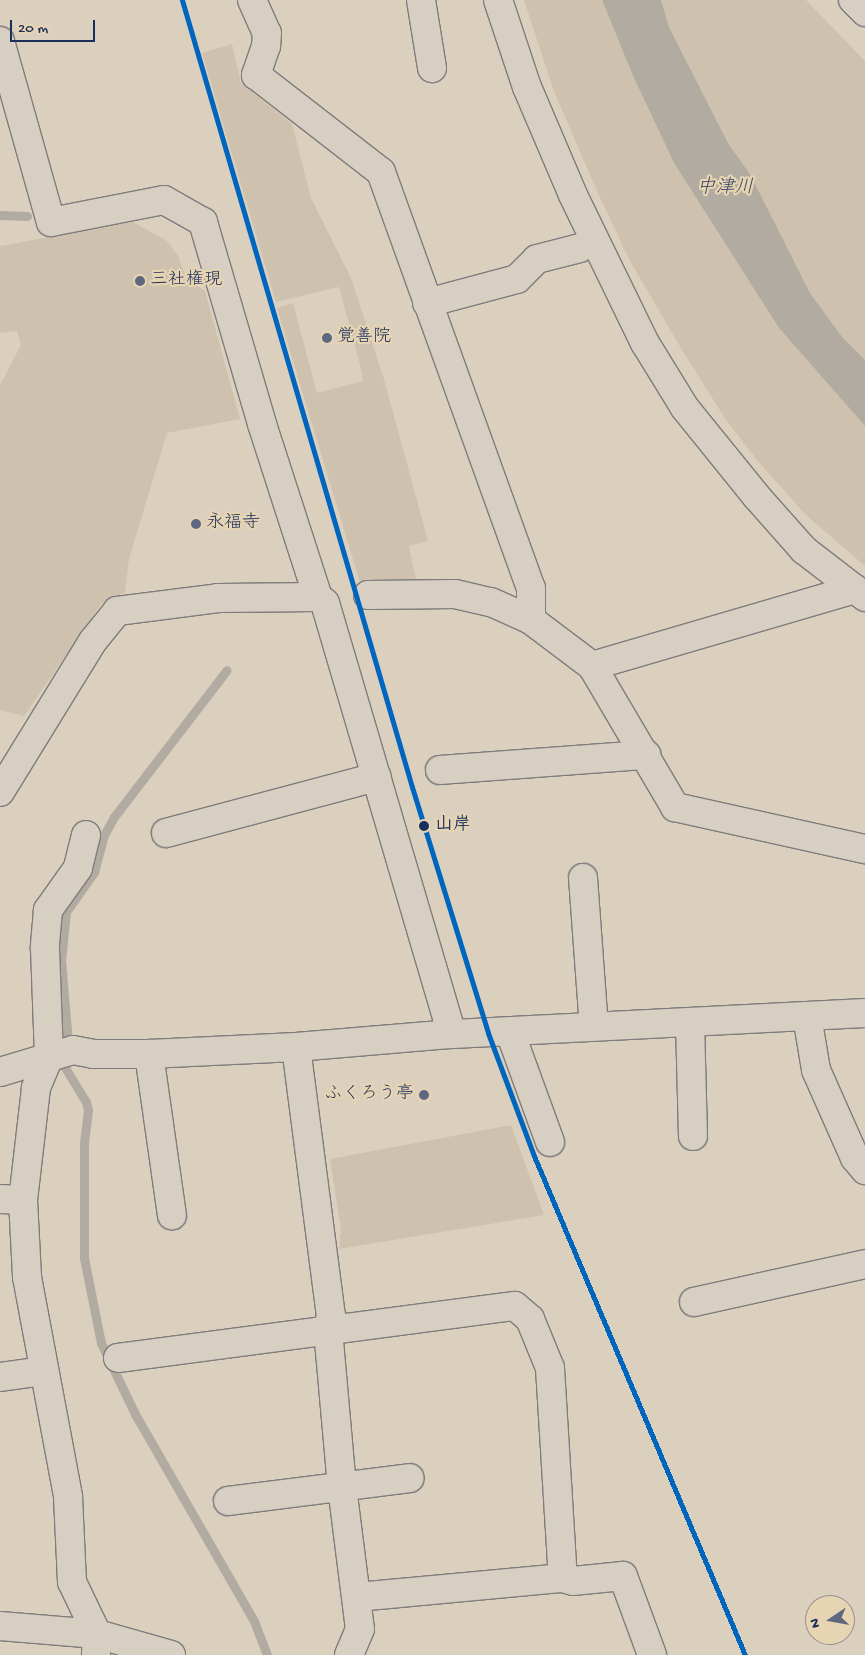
<!DOCTYPE html>
<meta charset="utf-8">
<style>
body{margin:0}
#map{position:relative;width:865px;height:1655px;overflow:hidden;background:#dbd0be;font-family:"Gochi Hand","Klee One",sans-serif}
div>[style]{position:absolute}
.green>*{inset:0;background:#cec2af}
.water>*{inset:0;background:#b2aba1}
.stream>*{height:9px;margin:-4.5px;padding:0 4.5px;transform-origin:4.5px;border-radius:4.5px;background:#b2aba1}
.roads{filter:drop-shadow(1px 0 #7e7c7d) drop-shadow(-1px 0 #7e7c7d) drop-shadow(0 1px #7e7c7d) drop-shadow(0 -1px #7e7c7d)}
.street>*{height:28px;margin:-14px;padding:0 14px;transform-origin:14px;border-radius:14px;background:#d7cfc2}
.secondary>*{height:28px;margin:-14px;padding:0 14px;transform-origin:14px;border-radius:14px;background:#d7cfc2}
.rail-1>*{height:5px;margin:-2.5px;padding:0 2.5px;transform-origin:2.5px;border-radius:2.5px;background:#0065bd}
.dots>*{width:14px;height:14px;translate:-50% -50%;box-sizing:border-box;border:2px solid #e7d4b2;border-radius:50%}
span{translate:-50% -50%;white-space:nowrap;text-align:center;line-height:1.15;-webkit-text-stroke:4.5px #e7d4b2;paint-order:stroke}
.poi-label{font-size:18px;color:#1b2f5e}
.left{translate:0 -50%;text-align:left}
.right{translate:-100% -50%;text-align:right}
.stop-label{font-size:18px;color:#1b2f5e;font-weight:700}
.water-label{font-size:19px;color:#364569;font-style:italic}
.north{position:absolute;left:805px;top:1595px;width:50px;height:50px;box-sizing:border-box;background:#e7d4b2;border:1px solid #959290;border-radius:50%;rotate:258deg;font-size:14px;font-weight:700;line-height:20px;text-align:center;color:#1b2f5e}
.north::after{content:'';display:block;margin:auto;width:18px;height:22px;background:#5e6780;clip-path:polygon(50% 0,100% 100%,50% 72%,0 100%)}
.scale{position:absolute;left:10px;top:20px;width:85px;height:22px;box-sizing:border-box;border:2px solid #1b2f5e;border-top:0;padding-left:6px;font-size:15px;line-height:18px;white-space:nowrap;color:#1b2f5e;-webkit-text-stroke:4px #e7d4b2;paint-order:stroke}
</style>
<div id="map">
<div class="green">
<i style="clip-path:polygon(524px 0,602px 0,633px 76px,674px 163px,779px 328px,865px 426px,865px 566px,805px 514px,757px 460px,726px 420px,682px 350px,630px 261px,597px 191px,553px 89px)"></i>
<i style="clip-path:polygon(661px 0,806px 0,865px 61px,865px 360px,843px 338px,810px 293px,750px 174px,728px 143px,669px 27px)"></i>
<i style="clip-path:polygon(232px 44px,241px 83px,292px 124px,311px 198px,351px 278px,384px 379px,428px 541px,409px 546px,416px 579px,361px 586px,277px 308px,293px 303px,317px 393px,363px 381px,361px 369px,339px 287px,276px 302px,202px 53px)"></i>
<i style="clip-path:polygon(133px 222px,167px 241px,178px 256px,186px 278px,205px 291px,240px 419px,167px 433px,129px 559px,125px 593px,102px 603px,24px 716px,0 710px,0 385px,21px 345px,17px 331px,0 333px,0 246px)"></i>
<i style="clip-path:polygon(511px 1125px,544px 1215px,339px 1249px,341px 1230px,330px 1159px)"></i>
</div>
<div class="water">
<i style="clip-path:polygon(602px 0,661px 0,669px 27px,728px 143px,750px 174px,810px 293px,843px 338px,865px 360px,865px 426px,779px 328px,674px 163px,633px 76px)"></i>
</div>
<div class="stream">
<i style="left:0;top:215px;width:27px;rotate:2deg"></i>
<i style="left:68px;top:1042px;width:81px;rotate:-94.9deg"></i>
<i style="left:61px;top:961px;width:49px;rotate:-84.2deg"></i>
<i style="left:66px;top:912px;width:49px;rotate:-55deg"></i>
<i style="left:94px;top:872px;width:38px;rotate:-75deg"></i>
<i style="left:104px;top:835px;width:21px;rotate:-61deg"></i>
<i style="left:114px;top:817px;width:185px;rotate:-52.5deg"></i>
<i style="left:61px;top:1061px;width:48px;rotate:58.6deg"></i>
<i style="left:86px;top:1102px;width:8px;rotate:76deg"></i>
<i style="left:88px;top:1110px;width:35px;rotate:97deg"></i>
<i style="left:84px;top:1145px;width:113px;rotate:90deg"></i>
<i style="left:84px;top:1258px;width:87px;rotate:78.7deg"></i>
<i style="left:101px;top:1343px;width:79px;rotate:64.4deg"></i>
<i style="left:135px;top:1414px;width:239px;rotate:60.1deg"></i>
<i style="left:254px;top:1621px;width:36px;rotate:69deg"></i>
</div>
<div class="roads">
<div class="street">
<i style="left:252px;top:0;width:36px;rotate:66deg"></i>
<i style="left:267px;top:33px;width:13px;rotate:94deg"></i>
<i style="left:266px;top:46px;width:31px;rotate:109deg"></i>
<i style="left:256px;top:75px;width:158px;rotate:37.8deg"></i>
<i style="left:381px;top:172px;width:442px;rotate:70.2deg"></i>
<i style="left:531px;top:588px;width:32px;rotate:90deg"></i>
<i style="left:421px;top:0;width:69px;rotate:80.8deg"></i>
<i style="left:853px;top:0;width:17px;rotate:45deg"></i>
<i style="left:0;top:41px;width:188px;rotate:74.3deg"></i>
<i style="left:51px;top:222px;width:115px;rotate:-11deg"></i>
<i style="left:164px;top:200px;width:45px;rotate:29.4deg"></i>
<i style="left:203px;top:222px;width:210px;rotate:73.7deg"></i>
<i style="left:262px;top:424px;width:182px;rotate:72.1deg"></i>
<i style="left:318px;top:597px;width:9px;rotate:41deg"></i>
<i style="left:325px;top:603px;width:449px;rotate:73.6deg"></i>
<i style="left:427px;top:303px;width:93px;rotate:-14.9deg"></i>
<i style="left:517px;top:279px;width:28px;rotate:-45deg"></i>
<i style="left:537px;top:259px;width:44px;rotate:-14.3deg"></i>
<i style="left:368px;top:595px;width:87px;rotate:-0.7deg"></i>
<i style="left:455px;top:594px;width:37px;rotate:13deg"></i>
<i style="left:491px;top:602px;width:44px;rotate:24.2deg"></i>
<i style="left:531px;top:620px;width:76px;rotate:37deg"></i>
<i style="left:592px;top:666px;width:164px;rotate:59.5deg"></i>
<i style="left:675px;top:807px;width:195px;rotate:12.5deg"></i>
<i style="left:592px;top:666px;width:274px;rotate:-16.3deg"></i>
<i style="left:440px;top:770px;width:207px;rotate:-4.2deg"></i>
<i style="left:0;top:792px;width:177px;rotate:-58.4deg"></i>
<i style="left:93px;top:641px;width:38px;rotate:-51deg"></i>
<i style="left:117px;top:611px;width:102px;rotate:-7.3deg"></i>
<i style="left:218px;top:598px;width:100px;rotate:-0.6deg"></i>
<i style="left:166px;top:833px;width:218px;rotate:-14.9deg"></i>
<i style="left:86px;top:835px;width:34px;rotate:104deg"></i>
<i style="left:78px;top:868px;width:52px;rotate:125.5deg"></i>
<i style="left:48px;top:910px;width:38px;rotate:95deg"></i>
<i style="left:45px;top:948px;width:109px;rotate:87.9deg"></i>
<i style="left:49px;top:1057px;width:34px;rotate:113deg"></i>
<i style="left:36px;top:1088px;width:113px;rotate:96.6deg"></i>
<i style="left:23px;top:1200px;width:77px;rotate:87deg"></i>
<i style="left:27px;top:1277px;width:224px;rotate:79.4deg"></i>
<i style="left:68px;top:1497px;width:85px;rotate:87.3deg"></i>
<i style="left:72px;top:1582px;width:58px;rotate:64.3deg"></i>
<i style="left:97px;top:1634px;width:21px;rotate:93deg"></i>
<i style="left:583px;top:878px;width:149px;rotate:85.8deg"></i>
<i style="left:807px;top:1016px;width:55px;rotate:80.5deg"></i>
<i style="left:816px;top:1070px;width:96px;rotate:66.1deg"></i>
<i style="left:855px;top:1158px;width:16px;rotate:50deg"></i>
<i style="left:690px;top:1022px;width:114px;rotate:88.5deg"></i>
<i style="left:510px;top:1032px;width:117px;rotate:70deg"></i>
<i style="left:296px;top:1047px;width:270px;rotate:82.6deg"></i>
<i style="left:331px;top:1315px;width:15px;rotate:101deg"></i>
<i style="left:328px;top:1330px;width:158px;rotate:84.9deg"></i>
<i style="left:342px;top:1487px;width:143px;rotate:82.8deg"></i>
<i style="left:360px;top:1629px;width:28px;rotate:113deg"></i>
<i style="left:149px;top:1054px;width:163px;rotate:81.9deg"></i>
<i style="left:0;top:1072px;width:76px;rotate:-16.8deg"></i>
<i style="left:73px;top:1050px;width:20px;rotate:11deg"></i>
<i style="left:93px;top:1054px;width:56px"></i>
<i style="left:149px;top:1054px;width:147px;rotate:-2.7deg"></i>
<i style="left:296px;top:1047px;width:157px;rotate:-4.8deg"></i>
<i style="left:452px;top:1034px;width:414px;rotate:-2.9deg"></i>
<i style="left:0;top:1199px;width:23px;rotate:2deg"></i>
<i style="left:694px;top:1302px;width:175px;rotate:-12.5deg"></i>
<i style="left:118px;top:1358px;width:400px;rotate:-7.5deg"></i>
<i style="left:515px;top:1306px;width:20px;rotate:41deg"></i>
<i style="left:530px;top:1319px;width:53px;rotate:67.8deg"></i>
<i style="left:550px;top:1368px;width:210px;rotate:86.5deg"></i>
<i style="left:0;top:1377px;width:44px;rotate:-7.8deg"></i>
<i style="left:228px;top:1501px;width:183px;rotate:-7.2deg"></i>
<i style="left:357px;top:1597px;width:207px;rotate:-5.3deg"></i>
<i style="left:563px;top:1578px;width:10px;rotate:17deg"></i>
<i style="left:573px;top:1581px;width:50px;rotate:-5.7deg"></i>
<i style="left:623px;top:1576px;width:84px;rotate:69.8deg"></i>
<i style="left:0;top:1626px;width:97px;rotate:4.7deg"></i>
<i style="left:97px;top:1634px;width:77px;rotate:15.8deg"></i>
</div>
<div class="secondary">
<i style="left:498px;top:0;width:92px;rotate:71.6deg"></i>
<i style="left:527px;top:87px;width:117px;rotate:66.9deg"></i>
<i style="left:573px;top:195px;width:165px;rotate:64.1deg"></i>
<i style="left:645px;top:343px;width:76px;rotate:58.4deg"></i>
<i style="left:685px;top:408px;width:114px;rotate:51deg"></i>
<i style="left:757px;top:497px;width:71px;rotate:48.4deg"></i>
<i style="left:804px;top:550px;width:77px;rotate:37.6deg"></i>
</div>
</div>
<div class="rail-1">
<i style="left:182px;top:0;width:820px;rotate:73.71deg"></i>
<i style="left:412px;top:787px;width:257px;rotate:72.8deg"></i>
<i style="left:488px;top:1033px;width:131px;rotate:69.5deg"></i>
<i style="left:534px;top:1156px;width:542px;rotate:67.08deg"></i>
</div>
<div class="dots">
<i style="left:140px;top:281px;background:#5e6780"></i>
<i style="left:327px;top:338px;background:#5e6780"></i>
<i style="left:196px;top:524px;background:#5e6780"></i>
<i style="left:424px;top:826px;background:#1b2f5e"></i>
<i style="left:424px;top:1095px;background:#5e6780"></i>
</div>
<div class="poi-label">
<span class="left" style="left:150px;top:281px">三社権現</span>
<span class="left" style="left:337px;top:338px">覚善院</span>
<span class="left" style="left:206px;top:524px">永福寺</span>
<span class="right" style="left:414px;top:1095px">ふくろう亭</span>
</div>
<div class="stop-label">
<span class="left" style="left:435px;top:826px">山岸</span>
</div>
<div class="water-label">
<span style="left:725px;top:189px">中津川</span>
</div>
<div class="north">N</div>
<div class="scale">20 m</div>
</div>
